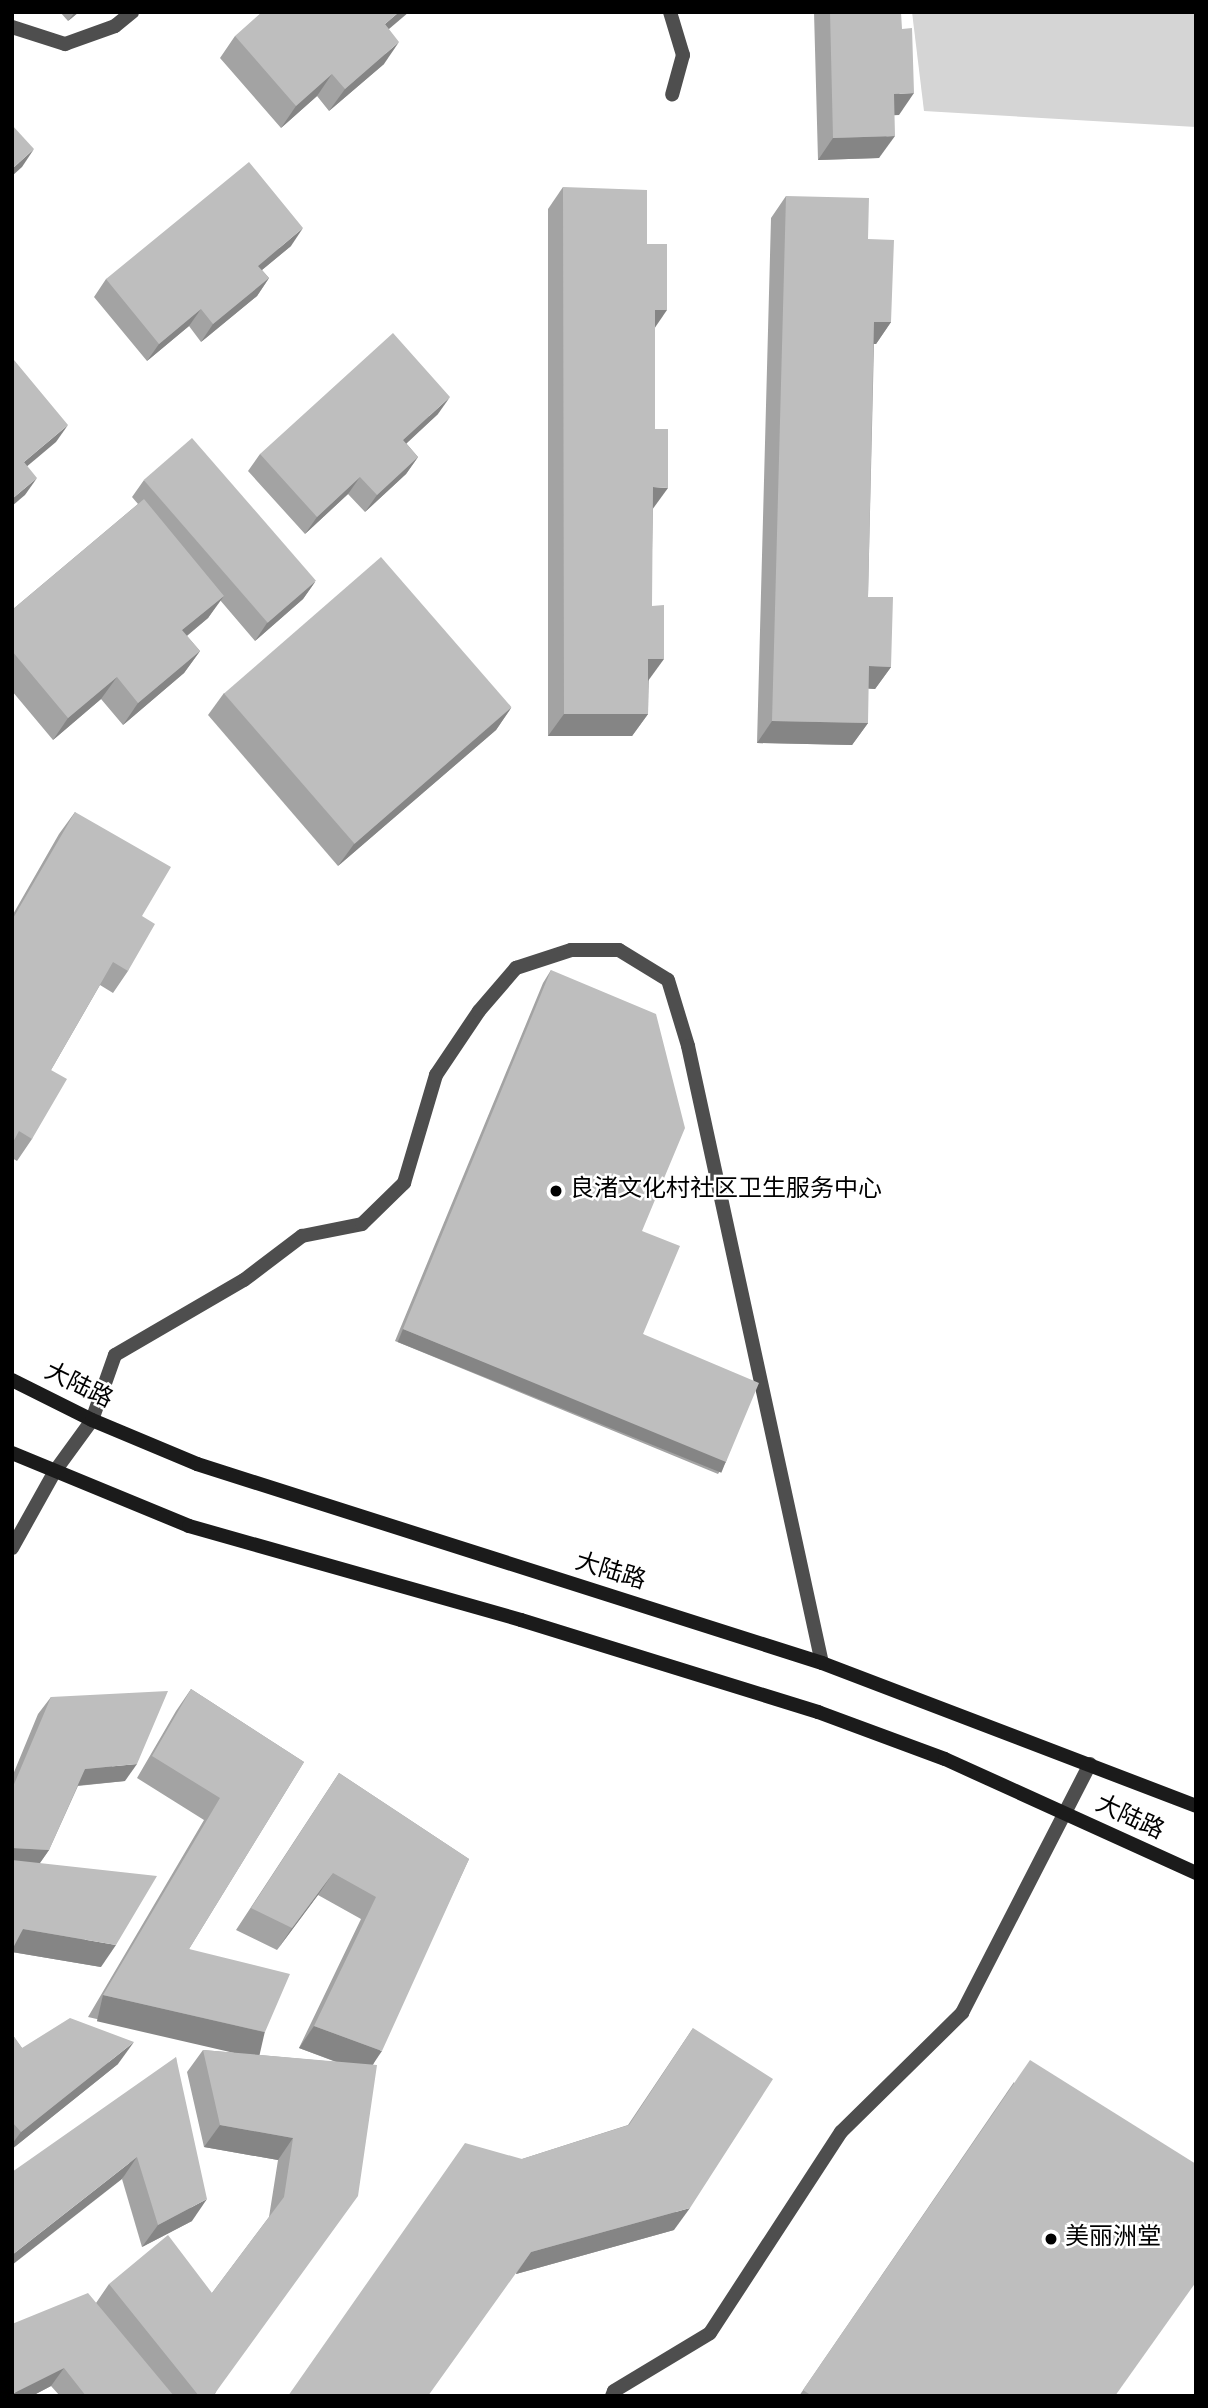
<!DOCTYPE html>
<meta charset="utf-8">
<style>
body{margin:0}
#map{position:relative;width:1208px;height:2408px;overflow:hidden;background:#fff;font-family:Overpass,"Noto Sans SC",sans-serif}
div>[style]{position:absolute}
.green>*{inset:0;background:#d5d5d5}
.lane>*{height:14px;margin:-7px;padding:0 7px;transform-origin:7px;border-radius:7px;background:#4e4e4e}
.street>*{height:14px;margin:-7px;padding:0 7px;transform-origin:7px;border-radius:7px;background:#4e4e4e}
.secondary>*{height:14px;margin:-7px;padding:0 7px;transform-origin:7px;border-radius:7px;background:#1b1b1b}
.wall>*{inset:0;background:#a3a3a3}
.shaded-wall>*{inset:0;background:#858585;transform-origin:0 0}
.building>*{inset:0;background:#bebebe;transform-origin:0 0}
.dots>*{width:19px;height:19px;translate:-50% -50%;box-sizing:border-box;border:4px solid #fff;border-radius:50%}
span{translate:-50% -50%;white-space:nowrap;text-align:center;line-height:1.15;-webkit-text-stroke:5px #fff;paint-order:stroke}
.poi-label{font-size:24px;color:#000}
.left{translate:0 -50%;text-align:left}
.street-label{font-size:24px;color:#000}
.frame{position:absolute;inset:0;border:14px solid #000;pointer-events:none}
</style>
<div id="map">
<div class="green">
<i style="clip-path:polygon(912px 12px,1196px 12px,1196px 127px,924px 111px)"></i>
</div>
<div class="lane">
<i style="left:12px;top:1548px;width:88px;rotate:-60.8deg"></i>
<i style="left:55px;top:1471px;width:63px;rotate:-54deg"></i>
<i style="left:92px;top:1420px;width:69px;rotate:-70.5deg"></i>
<i style="left:115px;top:1355px;width:149px;rotate:-30.2deg"></i>
<i style="left:244px;top:1280px;width:73px;rotate:-37.2deg"></i>
<i style="left:302px;top:1236px;width:61px;rotate:-11.3deg"></i>
<i style="left:362px;top:1224px;width:59px;rotate:-44.3deg"></i>
<i style="left:404px;top:1183px;width:113px;rotate:-73.5deg"></i>
<i style="left:436px;top:1075px;width:77px;rotate:-56.1deg"></i>
<i style="left:479px;top:1011px;width:57px;rotate:-49.3deg"></i>
<i style="left:516px;top:968px;width:58px;rotate:-18.1deg"></i>
<i style="left:571px;top:950px;width:48px"></i>
<i style="left:619px;top:950px;width:57px;rotate:31.5deg"></i>
<i style="left:668px;top:980px;width:69px;rotate:73.1deg"></i>
<i style="left:688px;top:1046px;width:631px;rotate:77.75deg"></i>
<i style="left:612px;top:2396px;width:5px;rotate:-68deg"></i>
<i style="left:614px;top:2391px;width:112px;rotate:-31.1deg"></i>
<i style="left:710px;top:2333px;width:240px;rotate:-56.9deg"></i>
<i style="left:841px;top:2132px;width:170px;rotate:-44.5deg"></i>
<i style="left:962px;top:2013px;width:280px;rotate:-62.8deg"></i>
</div>
<div class="street">
<i style="left:670px;top:12px;width:45px;rotate:73.2deg"></i>
<i style="left:683px;top:55px;width:41px;rotate:105.4deg"></i>
<i style="left:12px;top:27px;width:56px;rotate:17.8deg"></i>
<i style="left:65px;top:44px;width:53px;rotate:-19.8deg"></i>
<i style="left:115px;top:26px;width:22px;rotate:-39deg"></i>
</div>
<div class="secondary">
<i style="left:12px;top:1380px;width:89px;rotate:26.6deg"></i>
<i style="left:92px;top:1420px;width:114px;rotate:22.7deg"></i>
<i style="left:197px;top:1464px;width:656px;rotate:17.66deg"></i>
<i style="left:822px;top:1663px;width:400px;rotate:20.9deg"></i>
<i style="left:12px;top:1453px;width:191px;rotate:22.4deg"></i>
<i style="left:189px;top:1526px;width:345px;rotate:15.8deg"></i>
<i style="left:521px;top:1620px;width:311px;rotate:17.2deg"></i>
<i style="left:818px;top:1712px;width:135px;rotate:20.3deg"></i>
<i style="left:945px;top:1759px;width:276px;rotate:24.4deg"></i>
</div>
<div class="wall">
<i style="clip-path:polygon(60px 12px,79px 12px,68px 21px)"></i>
<i style="clip-path:polygon(814px 12px,901px 12px,899px 115px,894px 115px,879px 158px,818px 160px)"></i>
<i style="clip-path:polygon(389px 29px,384px 64px,329px 111px,317px 96px,281px 128px,220px 58px,235px 36px)"></i>
<i style="clip-path:polygon(563px 187px,647px 244px,655px 327px,653px 509px,648px 714px,632px 736px,548px 736px,548px 209px)"></i>
<i style="clip-path:polygon(786px 196px,868px 239px,891px 322px,876px 344px,874px 344px,868px 597px,891px 667px,875px 689px,868px 688px,868px 723px,852px 745px,757px 743px,771px 218px)"></i>
<i style="clip-path:polygon(291px 246px,262px 270px,269px 278px,257px 296px,201px 342px,189px 326px,147px 361px,94px 297px,106px 279px)"></i>
<i style="clip-path:polygon(438px 414px,406px 443px,418px 457px,406px 474px,365px 512px,348px 494px,305px 534px,248px 471px,260px 454px)"></i>
<i style="clip-path:polygon(144px 480px,315px 582px,303px 599px,255px 641px,220px 600px,208px 618px,187px 636px,200px 651px,184px 673px,123px 725px,101px 699px,53px 740px,12px 691px,12px 610px,138px 504px,132px 497px)"></i>
<i style="clip-path:polygon(224px 693px,511px 708px,496px 730px,338px 866px,208px 715px)"></i>
<i style="clip-path:polygon(75px 812px,142px 916px,128px 971px,113px 993px,100px 985px,51px 1070px,32px 1139px,17px 1161px,12px 1158px,12px 916px,59px 834px)"></i>
<i style="clip-path:polygon(551px 970px,642px 1231px,643px 1334px,726px 1462px,718px 1474px,395px 1341px,543px 983px)"></i>
<i style="clip-path:polygon(191px 1689px,304px 1762px,189px 1949px,265px 2032px,249px 2054px,88px 2017px,204px 1820px,137px 1778px,176px 1711px)"></i>
<i style="clip-path:polygon(51px 1697px,125px 1781px,78px 1786px,49px 1850px,40px 1863px,101px 1967px,12px 1952px,12px 1777px,38px 1714px)"></i>
<i style="clip-path:polygon(339px 1773px,469px 1859px,373px 2065px,214px 2396px,60px 2396px,51px 2386px,32px 2396px,12px 2396px,96px 2303px,109px 2284px,212px 2293px,269px 2217px,278px 2160px,204px 2147px,187px 2072px,203px 2050px,336px 2062px,299px 2048px,361px 1919px,318px 1895px,277px 1950px,236px 1930px)"></i>
<i style="clip-path:polygon(693px 2028px,674px 2230px,516px 2274px,522px 2159px,628px 2125px)"></i>
<i style="clip-path:polygon(12px 2034px,22px 2048px,118px 2064px,12px 2149px)"></i>
<i style="clip-path:polygon(176px 2057px,192px 2221px,142px 2247px,122px 2179px)"></i>
<i style="clip-path:polygon(1014px 2082px,1115px 2396px,799px 2396px)"></i>
</div>
<div class="shaded-wall">
<i style="clip-path:polygon(75px 12px,79px 12px,68px 21px)"></i>
<i style="clip-path:polygon(399px 12px,409px 12px,369px 46px,385px 24px)"></i>
<i style="clip-path:polygon(399px 42px,384px 64px,329px 111px,345px 89px)"></i>
<i style="clip-path:polygon(332px 74px,317px 96px,281px 128px,296px 106px)"></i>
<i style="clip-path:polygon(914px 93px,899px 115px,878px 116px,894px 94px)"></i>
<i style="clip-path:polygon(895px 136px,879px 158px,818px 160px,833px 138px)"></i>
<i style="clip-path:polygon(34px 149px,22px 167px,12px 176px,12px 169px)"></i>
<i style="clip-path:polygon(303px 228px,291px 246px,246px 283px,258px 266px)"></i>
<i style="clip-path:polygon(269px 278px,257px 296px,201px 342px,213px 324px)"></i>
<i style="clip-path:polygon(201px 309px,189px 326px,147px 361px,159px 344px)"></i>
<i style="clip-path:polygon(655px 310px,667px 310px,652px 332px)"></i>
<i style="clip-path:polygon(874px 322px,891px 322px,876px 344px,859px 344px)"></i>
<i style="clip-path:polygon(450px 397px,438px 414px,391px 458px,403px 440px)"></i>
<i style="clip-path:polygon(68px 425px,56px 442px,12px 479px,24px 462px)"></i>
<i style="clip-path:polygon(418px 457px,406px 474px,365px 512px,377px 495px)"></i>
<i style="clip-path:polygon(360px 477px,348px 494px,305px 534px,317px 517px)"></i>
<i style="clip-path:polygon(37px 478px,25px 495px,12px 506px,12px 499px)"></i>
<i style="clip-path:polygon(653px 487px,668px 488px,652px 510px)"></i>
<i style="clip-path:polygon(315px 582px,303px 599px,255px 641px,267px 623px)"></i>
<i style="clip-path:polygon(224px 596px,208px 618px,167px 652px,182px 630px)"></i>
<i style="clip-path:polygon(200px 651px,184px 673px,123px 725px,138px 703px)"></i>
<i style="clip-path:polygon(648px 659px,664px 659px,648px 681px)"></i>
<i style="clip-path:polygon(869px 666px,891px 667px,875px 689px,853px 688px)"></i>
<i style="clip-path:polygon(117px 677px,101px 699px,53px 740px,68px 718px)"></i>
<i style="clip-path:polygon(511px 708px,496px 730px,338px 866px,354px 844px)"></i>
<i style="clip-path:polygon(564px 714px,648px 714px,632px 736px,548px 736px)"></i>
<i style="clip-path:polygon(772px 721px,868px 723px,852px 745px,757px 743px)"></i>
<i style="left:403px;top:1329px;width:349px;height:14px;rotate:22deg"></i>
<i style="clip-path:polygon(137px 1764px,125px 1781px,73px 1786px,85px 1769px)"></i>
<i style="clip-path:polygon(12px 1848px,49px 1850px,37px 1867px,12px 1866px)"></i>
<i style="clip-path:polygon(333px 1873px,318px 1895px,277px 1950px,292px 1928px)"></i>
<i style="clip-path:polygon(23px 1929px,116px 1945px,101px 1967px,12px 1952px,12px 1945px)"></i>
<i style="left:103px;top:1995px;width:166px;height:27px;rotate:13deg"></i>
<i style="clip-path:polygon(314px 2026px,382px 2051px,367px 2073px,299px 2048px)"></i>
<i style="clip-path:polygon(134px 2042px,118px 2064px,12px 2149px,12px 2144px,21px 2132px)"></i>
<i style="clip-path:polygon(220px 2125px,293px 2138px,278px 2160px,204px 2147px)"></i>
<i style="clip-path:polygon(137px 2157px,122px 2179px,12px 2265px,12px 2255px)"></i>
<i style="clip-path:polygon(207px 2199px,192px 2221px,142px 2247px,158px 2225px)"></i>
<i style="clip-path:polygon(690px 2208px,674px 2230px,516px 2274px,531px 2252px)"></i>
<i style="clip-path:polygon(64px 2368px,51px 2386px,32px 2396px,12px 2396px,12px 2394px)"></i>
</div>
<div class="building">
<i style="clip-path:polygon(262px 12px,399px 12px,385px 24px,399px 42px,345px 89px,332px 74px,296px 106px,235px 36px)"></i>
<i style="clip-path:polygon(830px 12px,901px 12px,902px 29px,912px 28px,914px 93px,894px 94px,895px 136px,833px 138px)"></i>
<i style="clip-path:polygon(12px 125px,34px 149px,12px 169px)"></i>
<i style="clip-path:polygon(249px 162px,303px 228px,258px 266px,269px 278px,213px 324px,201px 309px,159px 344px,106px 279px)"></i>
<i style="clip-path:polygon(563px 187px,647px 190px,647px 244px,667px 244px,667px 310px,655px 310px,655px 429px,668px 429px,668px 488px,653px 487px,652px 606px,664px 605px,664px 659px,648px 659px,648px 714px,564px 714px)"></i>
<i style="clip-path:polygon(786px 196px,869px 198px,868px 239px,894px 240px,891px 322px,874px 322px,868px 597px,893px 597px,891px 667px,869px 666px,868px 723px,772px 721px)"></i>
<i style="clip-path:polygon(393px 333px,450px 397px,403px 440px,418px 457px,377px 495px,360px 477px,317px 517px,260px 454px)"></i>
<i style="clip-path:polygon(14px 360px,68px 425px,24px 462px,37px 478px,12px 499px,12px 361px)"></i>
<i style="left:192px;top:438px;width:189px;height:64px;rotate:49deg"></i>
<i style="clip-path:polygon(144px 499px,224px 596px,182px 630px,200px 651px,138px 703px,117px 677px,68px 718px,12px 651px,12px 610px)"></i>
<i style="left:381px;top:557px;width:199px;height:208px;rotate:49deg"></i>
<i style="clip-path:polygon(75px 812px,171px 867px,142px 916px,155px 924px,128px 971px,113px 962px,51px 1070px,67px 1079px,32px 1139px,19px 1131px,12px 1144px,12px 920px)"></i>
<i style="clip-path:polygon(551px 970px,656px 1014px,685px 1128px,642px 1231px,680px 1246px,643px 1334px,759px 1383px,726px 1462px,403px 1329px)"></i>
<i style="clip-path:polygon(191px 1689px,304px 1762px,189px 1949px,290px 1974px,265px 2032px,103px 1995px,220px 1798px,152px 1756px)"></i>
<i style="clip-path:polygon(168px 1691px,137px 1764px,85px 1769px,49px 1850px,12px 1848px,12px 1789px,51px 1697px)"></i>
<i style="clip-path:polygon(339px 1773px,469px 1859px,382px 2051px,314px 2026px,376px 1897px,333px 1873px,292px 1928px,251px 1908px)"></i>
<i style="clip-path:polygon(12px 1860px,157px 1876px,116px 1945px,23px 1929px,12px 1950px)"></i>
<i style="clip-path:polygon(70px 2018px,134px 2042px,21px 2132px,12px 2122px,12px 2034px,22px 2048px)"></i>
<i style="clip-path:polygon(693px 2028px,773px 2079px,690px 2208px,531px 2252px,428px 2396px,288px 2396px,465px 2143px,522px 2159px,629px 2125px)"></i>
<i style="clip-path:polygon(203px 2050px,377px 2065px,358px 2196px,213px 2396px,199px 2396px,109px 2284px,168px 2235px,212px 2293px,284px 2197px,293px 2138px,220px 2125px)"></i>
<i style="clip-path:polygon(176px 2057px,207px 2199px,158px 2225px,137px 2157px,12px 2255px,12px 2172px)"></i>
<i style="clip-path:polygon(1030px 2060px,1196px 2164px,1196px 2282px,1115px 2396px,812px 2396px,803px 2390px)"></i>
<i style="clip-path:polygon(88px 2293px,174px 2396px,86px 2396px,64px 2368px,12px 2394px,12px 2324px)"></i>
</div>
<div class="dots">
<i style="left:556px;top:1191px;background:#000"></i>
<i style="left:1051px;top:2239px;background:#000"></i>
</div>
<div class="poi-label">
<span class="left" style="left:570px;top:1191px">良渚文化村社区卫生服务中心</span>
<span class="left" style="left:1065px;top:2239px">美丽洲堂</span>
</div>
<div class="street-label">
<span style="left:78px;top:1387px;rotate:26deg">大陆路</span>
<span style="left:610px;top:1573px;rotate:17deg">大陆路</span>
<span style="left:1129px;top:1819px;rotate:25deg">大陆路</span>
</div>
<div class="frame"></div>
</div>
